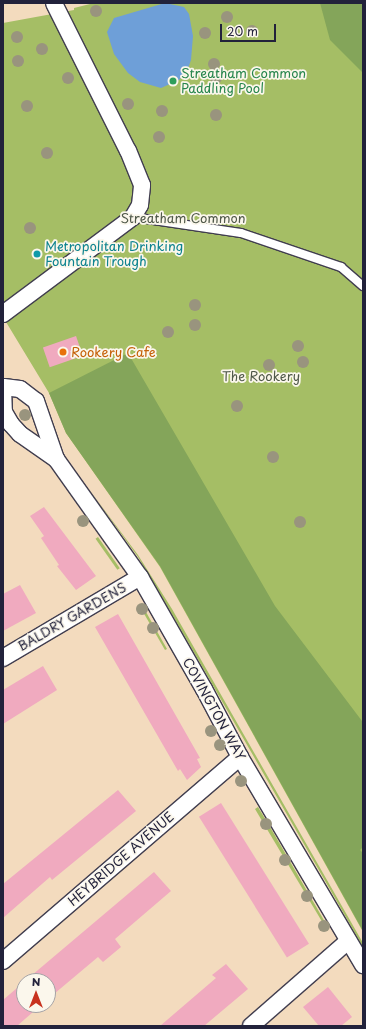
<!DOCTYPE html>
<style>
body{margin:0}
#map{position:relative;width:366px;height:1029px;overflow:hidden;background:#f3dbbe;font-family:"Playpen Sans",sans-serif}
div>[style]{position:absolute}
.green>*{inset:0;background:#a5be65;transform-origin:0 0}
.forest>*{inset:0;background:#84a55a}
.water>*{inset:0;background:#6e9fd8}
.building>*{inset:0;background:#f0aabf;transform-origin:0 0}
.roads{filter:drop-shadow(1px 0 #413e4f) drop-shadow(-1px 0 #413e4f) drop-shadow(0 1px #413e4f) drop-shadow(0 -1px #413e4f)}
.service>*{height:8px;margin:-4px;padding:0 4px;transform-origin:4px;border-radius:4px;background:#fff}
.minor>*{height:16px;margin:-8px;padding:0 8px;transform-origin:8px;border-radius:8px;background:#fff}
.trees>*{width:12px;height:12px;margin:-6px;border-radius:50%;background:#99947e}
.dots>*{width:11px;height:11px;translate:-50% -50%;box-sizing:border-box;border:2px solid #fbf7ec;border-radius:50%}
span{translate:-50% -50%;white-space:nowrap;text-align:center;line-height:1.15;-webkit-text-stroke:3.5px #fbf7ec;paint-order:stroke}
.leisure-label{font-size:13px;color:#27864d}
.left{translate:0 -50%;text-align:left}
.park-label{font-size:13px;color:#50594a}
.culture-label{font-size:13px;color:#0d838f}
.food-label{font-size:13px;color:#c56008}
.street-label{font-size:13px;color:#22223b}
.frame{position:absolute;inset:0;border:4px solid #22223b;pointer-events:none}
.north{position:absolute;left:16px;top:973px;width:40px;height:40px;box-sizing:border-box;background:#fbf7ec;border:1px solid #a4a2a5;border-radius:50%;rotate:0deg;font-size:11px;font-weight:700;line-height:16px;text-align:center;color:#22223b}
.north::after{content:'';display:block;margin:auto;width:14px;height:18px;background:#c8321e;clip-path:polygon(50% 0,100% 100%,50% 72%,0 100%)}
.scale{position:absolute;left:220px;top:24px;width:56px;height:18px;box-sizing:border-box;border:2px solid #22223b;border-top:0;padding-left:5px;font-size:12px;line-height:14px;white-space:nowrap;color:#22223b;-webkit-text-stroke:3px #fbf7ec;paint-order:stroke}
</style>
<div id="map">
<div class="green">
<i style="clip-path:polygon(94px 3px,363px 3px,363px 932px,160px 567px,66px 433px,49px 393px,3px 317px,3px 23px,74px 10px,74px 8px)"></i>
<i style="clip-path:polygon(85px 484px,138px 555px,172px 609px,363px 943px,363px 947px,169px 609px,138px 557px)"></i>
<i style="left:98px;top:537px;width:38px;height:3px;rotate:55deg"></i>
<i style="clip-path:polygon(139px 605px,142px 605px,167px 649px,165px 650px)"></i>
<i style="clip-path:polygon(258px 807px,273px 832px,329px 929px,327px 930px,255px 809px)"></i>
</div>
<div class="forest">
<i style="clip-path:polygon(320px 3px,363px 3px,363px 73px,330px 40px)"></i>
<i style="clip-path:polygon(128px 353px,275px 606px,362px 721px,363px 847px,360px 850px,363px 853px,363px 931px,160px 566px,66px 433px,49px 393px)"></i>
</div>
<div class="water">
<i style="clip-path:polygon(165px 3px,184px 7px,189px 14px,193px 36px,191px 60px,187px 71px,179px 80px,161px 88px,140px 82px,128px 73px,114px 54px,107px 32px,114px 18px)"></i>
</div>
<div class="building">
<i style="left:76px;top:336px;width:21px;height:35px;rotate:71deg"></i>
<i style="clip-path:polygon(44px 507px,96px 576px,76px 590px,57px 566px,59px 565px,41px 538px,44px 536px,30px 516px)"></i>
<i style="clip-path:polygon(20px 585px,36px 613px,3px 631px,3px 594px)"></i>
<i style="clip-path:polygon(118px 614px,200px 758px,197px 759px,201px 767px,187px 780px,180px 769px,178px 771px,95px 627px)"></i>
<i style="clip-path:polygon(43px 666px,57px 690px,3px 724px,3px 690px)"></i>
<i style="clip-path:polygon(118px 790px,136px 811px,52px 880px,50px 877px,3px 918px,3px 884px)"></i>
<i style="left:221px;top:803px;width:166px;height:26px;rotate:58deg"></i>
<i style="clip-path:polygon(154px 872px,171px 891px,115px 939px,121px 947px,103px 962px,98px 957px,48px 999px,48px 981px,25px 981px)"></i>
<i style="clip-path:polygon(226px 964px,248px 989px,204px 1026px,160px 1026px,216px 978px,212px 975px)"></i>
<i style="clip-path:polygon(24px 982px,24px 1005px,41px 1005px,17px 1026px,3px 1026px,3px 1000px)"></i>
<i style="clip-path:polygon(328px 987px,352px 1017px,341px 1026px,319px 1026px,303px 1007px)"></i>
</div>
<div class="roads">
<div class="service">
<i style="left:133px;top:217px;width:109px;rotate:8.4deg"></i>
<i style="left:241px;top:233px;width:106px;rotate:18.8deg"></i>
<i style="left:341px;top:267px;width:29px;rotate:41deg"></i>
</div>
<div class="minor">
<i style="left:3px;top:314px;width:162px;rotate:-36.7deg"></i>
<i style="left:133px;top:217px;width:14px;rotate:-60deg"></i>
<i style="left:140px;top:205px;width:20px;rotate:-84deg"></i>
<i style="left:142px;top:185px;width:37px;rotate:-112deg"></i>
<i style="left:128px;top:151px;width:165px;rotate:-116.6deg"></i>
<i style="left:3px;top:387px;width:25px;rotate:88deg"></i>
<i style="left:4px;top:412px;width:14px;rotate:60deg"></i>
<i style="left:11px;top:424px;width:13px;rotate:48deg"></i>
<i style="left:20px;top:434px;width:44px;rotate:34.8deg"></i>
<i style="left:4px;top:387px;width:16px;rotate:7deg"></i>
<i style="left:20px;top:389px;width:20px;rotate:37deg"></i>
<i style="left:36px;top:401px;width:61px;rotate:71deg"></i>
<i style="left:56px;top:459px;width:145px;rotate:54.6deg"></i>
<i style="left:140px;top:577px;width:129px;rotate:60.3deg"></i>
<i style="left:204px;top:689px;width:77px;rotate:62.1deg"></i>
<i style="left:240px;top:757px;width:242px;rotate:59.4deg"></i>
<i style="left:3px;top:658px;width:159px;rotate:-30.6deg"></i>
<i style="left:3px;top:961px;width:313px;rotate:-40.7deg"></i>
<i style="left:251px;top:1026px;width:129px;rotate:-41.2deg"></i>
</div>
</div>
<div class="trees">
<i style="left:96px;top:11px"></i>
<i style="left:227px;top:17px"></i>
<i style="left:252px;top:31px"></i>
<i style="left:205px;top:33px"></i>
<i style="left:17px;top:37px"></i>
<i style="left:42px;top:49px"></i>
<i style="left:18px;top:61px"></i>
<i style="left:214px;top:64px"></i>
<i style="left:68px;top:78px"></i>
<i style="left:216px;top:78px"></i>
<i style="left:128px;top:104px"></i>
<i style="left:27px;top:106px"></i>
<i style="left:162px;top:111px"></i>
<i style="left:216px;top:115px"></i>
<i style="left:159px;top:137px"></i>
<i style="left:47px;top:153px"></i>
<i style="left:30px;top:228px"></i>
<i style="left:195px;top:305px"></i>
<i style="left:195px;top:325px"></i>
<i style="left:168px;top:332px"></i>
<i style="left:298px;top:346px"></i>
<i style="left:303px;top:362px"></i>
<i style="left:269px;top:365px"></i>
<i style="left:237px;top:406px"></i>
<i style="left:25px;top:415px"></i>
<i style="left:273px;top:457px"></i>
<i style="left:83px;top:521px"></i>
<i style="left:300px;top:522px"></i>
<i style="left:142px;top:609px"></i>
<i style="left:153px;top:628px"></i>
<i style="left:211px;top:731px"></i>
<i style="left:220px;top:745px"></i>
<i style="left:241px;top:781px"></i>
<i style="left:266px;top:824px"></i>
<i style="left:285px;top:860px"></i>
<i style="left:307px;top:896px"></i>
<i style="left:324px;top:926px"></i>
</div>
<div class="dots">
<i style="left:173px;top:81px;background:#2e9e5b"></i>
<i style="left:37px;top:254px;background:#0f9aa8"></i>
<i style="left:63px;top:352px;background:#e8710a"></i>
</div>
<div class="leisure-label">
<span class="left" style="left:181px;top:81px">Streatham Common<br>Paddling Pool</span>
</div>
<div class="park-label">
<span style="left:183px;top:218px">Streatham Common</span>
<span style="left:261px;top:376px">The Rookery</span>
</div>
<div class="culture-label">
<span class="left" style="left:45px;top:254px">Metropolitan Drinking<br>Fountain Trough</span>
</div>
<div class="food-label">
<span class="left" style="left:71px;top:352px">Rookery Cafe</span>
</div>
<div class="street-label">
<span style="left:72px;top:617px;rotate:-30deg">BALDRY GARDENS</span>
<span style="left:214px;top:709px;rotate:61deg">COVINGTON WAY</span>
<span style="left:121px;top:859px;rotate:-41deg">HEYBRIDGE AVENUE</span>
</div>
<div class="frame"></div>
<div class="north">N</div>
<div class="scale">20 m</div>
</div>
